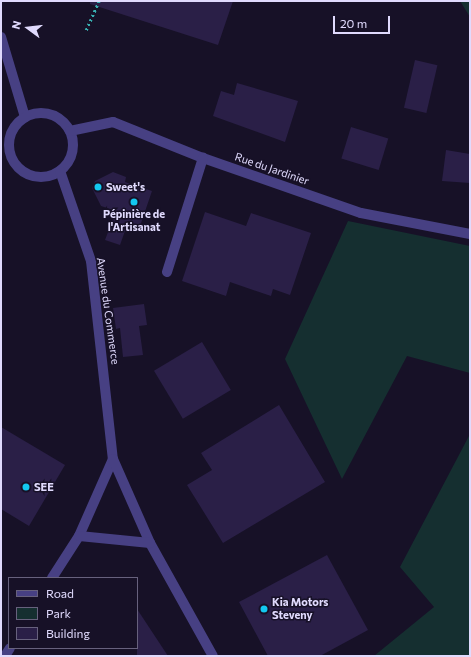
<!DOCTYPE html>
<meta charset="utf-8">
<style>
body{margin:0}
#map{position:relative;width:471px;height:657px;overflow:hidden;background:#171127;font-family:Commissioner,sans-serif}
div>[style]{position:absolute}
.green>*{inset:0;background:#152f30}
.building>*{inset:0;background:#2a1f47;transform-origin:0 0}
.path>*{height:2.5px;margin-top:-1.25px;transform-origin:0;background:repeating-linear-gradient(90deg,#38b0b2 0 2px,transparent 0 5px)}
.minor>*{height:10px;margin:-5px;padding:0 5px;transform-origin:5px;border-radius:5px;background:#474083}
.minor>.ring{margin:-5px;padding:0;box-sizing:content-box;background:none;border:10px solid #474083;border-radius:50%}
.dots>*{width:11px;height:11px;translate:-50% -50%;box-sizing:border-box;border:2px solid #171127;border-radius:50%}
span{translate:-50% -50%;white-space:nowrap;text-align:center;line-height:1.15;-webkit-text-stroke:3px #171127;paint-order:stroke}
.street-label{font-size:11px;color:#e0dafd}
.poi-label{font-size:11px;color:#e0dafd;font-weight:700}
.left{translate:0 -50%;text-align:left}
.frame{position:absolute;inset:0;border:2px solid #e0dafd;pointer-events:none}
.legend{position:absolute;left:8px;top:577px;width:130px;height:72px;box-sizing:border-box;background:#171127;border:1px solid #67617d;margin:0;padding:5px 7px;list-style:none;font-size:12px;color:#e0dafd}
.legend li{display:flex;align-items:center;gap:8px;height:20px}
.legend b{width:20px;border:1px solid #67617d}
.north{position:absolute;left:8px;top:8px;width:40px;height:40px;-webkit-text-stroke:3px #171127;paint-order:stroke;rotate:285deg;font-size:11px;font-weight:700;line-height:16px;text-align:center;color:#e0dafd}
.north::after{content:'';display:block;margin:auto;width:14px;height:18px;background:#e0dafd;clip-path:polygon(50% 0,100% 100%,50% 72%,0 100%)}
.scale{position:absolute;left:333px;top:16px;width:57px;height:18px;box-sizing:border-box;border:2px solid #e0dafd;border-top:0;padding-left:5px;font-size:12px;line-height:14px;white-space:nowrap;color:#e0dafd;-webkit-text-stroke:3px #171127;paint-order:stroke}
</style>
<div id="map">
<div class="green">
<i style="clip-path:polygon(460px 1px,470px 1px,470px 17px)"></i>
<i style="clip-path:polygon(348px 221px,470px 246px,470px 373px,407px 356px,342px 479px,285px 359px)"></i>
<i style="clip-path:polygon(470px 434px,470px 656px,374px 656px,434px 607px,400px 567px)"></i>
</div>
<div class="building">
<i style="clip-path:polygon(90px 1px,233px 1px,218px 45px,90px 4px)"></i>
<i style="left:415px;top:60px;width:23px;height:49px;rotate:13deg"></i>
<i style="clip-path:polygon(237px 83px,298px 101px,285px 142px,213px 116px,221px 91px,234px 95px)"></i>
<i style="left:351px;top:127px;width:39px;height:33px;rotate:17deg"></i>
<i style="clip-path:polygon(446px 150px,470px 154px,470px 183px,442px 181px)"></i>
<i style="clip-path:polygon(113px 172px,126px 177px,125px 182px,152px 191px,138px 232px,126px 228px,120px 245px,105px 240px,116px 211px,101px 206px,92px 188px,95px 181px)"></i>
<i style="clip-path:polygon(205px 212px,246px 226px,251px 213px,311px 233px,290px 295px,273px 289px,271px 296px,230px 282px,226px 296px,182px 281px)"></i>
<i style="clip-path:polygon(144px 304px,147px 325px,139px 326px,143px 355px,123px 357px,120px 328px,116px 329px,113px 308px)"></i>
<i style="left:202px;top:342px;width:56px;height:56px;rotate:59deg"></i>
<i style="clip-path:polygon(279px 405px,325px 482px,223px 543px,187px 485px,212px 470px,201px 453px)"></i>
<i style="clip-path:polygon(1px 427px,65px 465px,29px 526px,1px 509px)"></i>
<i style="clip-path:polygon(327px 555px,368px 630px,320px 656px,268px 656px,239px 602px)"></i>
<i style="clip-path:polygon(137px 609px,168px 656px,137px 656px)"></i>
</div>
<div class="path">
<i style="left:86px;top:30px;width:32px;rotate:-66deg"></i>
</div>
<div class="minor">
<i style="left:1px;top:37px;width:84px;rotate:73.3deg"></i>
<i class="ring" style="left:9px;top:113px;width:54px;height:54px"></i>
<i style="left:70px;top:131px;width:44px;rotate:-11.8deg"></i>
<i style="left:113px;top:122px;width:97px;rotate:21.8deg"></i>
<i style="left:203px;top:158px;width:167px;rotate:19.2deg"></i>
<i style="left:361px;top:213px;width:111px;rotate:10.9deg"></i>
<i style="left:60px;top:171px;width:95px;rotate:71deg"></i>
<i style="left:91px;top:261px;width:199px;rotate:83.7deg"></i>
<i style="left:167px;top:272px;width:120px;rotate:-72.5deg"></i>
<i style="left:150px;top:543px;width:129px;rotate:60.9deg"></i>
<i style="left:52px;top:578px;width:50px;rotate:-57.3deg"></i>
<i style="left:79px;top:536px;width:84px;rotate:-66.2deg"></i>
<i style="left:113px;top:459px;width:92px;rotate:66.2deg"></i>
<i style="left:150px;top:543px;width:71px;rotate:-174.4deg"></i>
<i style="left:5px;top:656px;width:9px;rotate:-58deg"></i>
</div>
<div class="dots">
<i style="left:98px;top:187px;background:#13c8f0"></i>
<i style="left:134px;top:202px;background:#13c8f0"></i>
<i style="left:26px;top:487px;background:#13c8f0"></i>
<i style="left:264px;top:609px;background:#13c8f0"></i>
</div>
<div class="street-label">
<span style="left:272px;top:169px;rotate:19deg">Rue du Jardinier</span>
<span style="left:108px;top:311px;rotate:82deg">Avenue du Commerce</span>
</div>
<div class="poi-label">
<span class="left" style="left:106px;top:187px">Sweet's</span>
<span style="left:134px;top:221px">Pépinière de<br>l'Artisanat</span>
<span class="left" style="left:34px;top:487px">SEE</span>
<span class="left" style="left:272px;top:609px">Kia Motors<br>Steveny</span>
</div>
<div class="frame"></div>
<ul class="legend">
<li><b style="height:5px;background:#474083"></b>Road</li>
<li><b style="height:11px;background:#152f30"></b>Park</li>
<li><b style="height:11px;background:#2a1f47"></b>Building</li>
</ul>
<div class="north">N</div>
<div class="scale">20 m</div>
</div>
